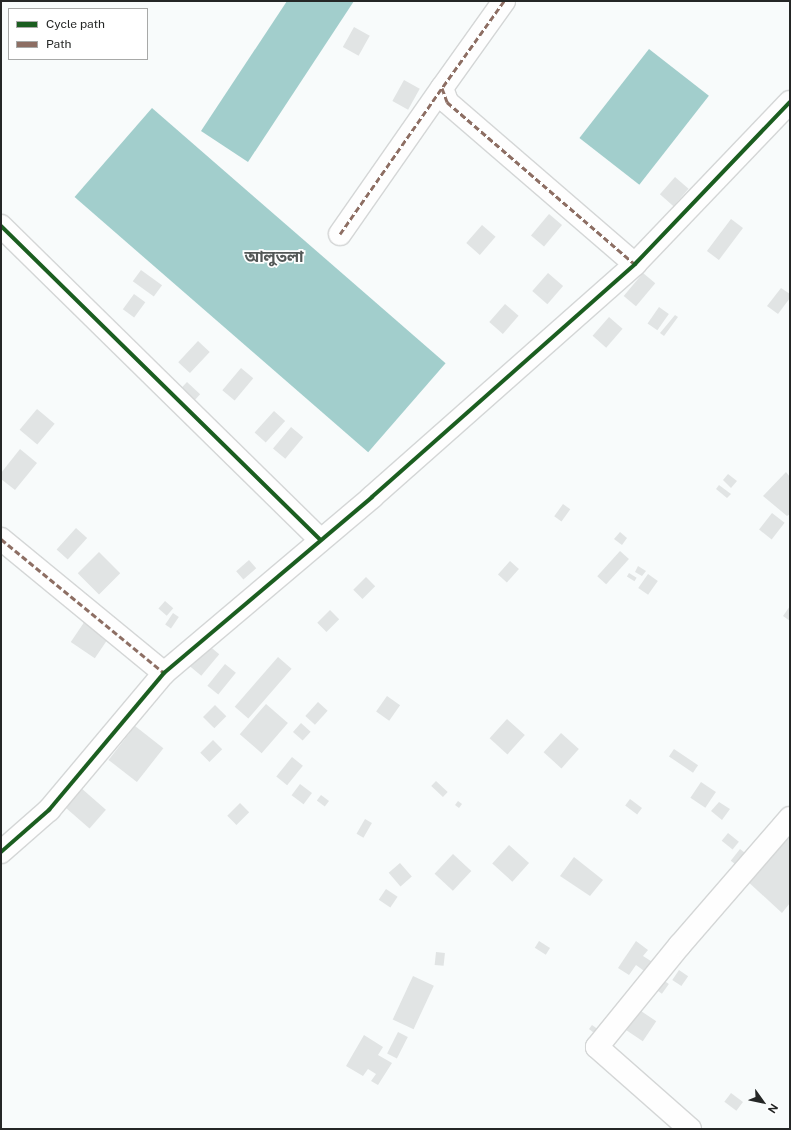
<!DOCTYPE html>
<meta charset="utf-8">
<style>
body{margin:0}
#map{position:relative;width:791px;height:1130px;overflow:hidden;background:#f8fbfb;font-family:"Public Sans","Noto Sans Bengali",sans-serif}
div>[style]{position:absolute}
.water>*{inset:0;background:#a2cecc;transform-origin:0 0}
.building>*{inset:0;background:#e1e4e4;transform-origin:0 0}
.roads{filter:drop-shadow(1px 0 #d4d6d6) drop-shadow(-1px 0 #d4d6d6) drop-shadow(0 1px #d4d6d6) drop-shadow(0 -1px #d4d6d6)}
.minor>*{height:22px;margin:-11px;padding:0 11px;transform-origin:11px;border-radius:11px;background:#fefefe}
.quiet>*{height:3px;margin-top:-1.5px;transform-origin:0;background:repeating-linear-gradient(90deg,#8d6e63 0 6px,transparent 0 9px)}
.cycleway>*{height:4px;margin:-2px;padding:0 2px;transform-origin:2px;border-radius:2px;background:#1b5e20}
span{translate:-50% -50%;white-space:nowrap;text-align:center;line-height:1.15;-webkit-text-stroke:3.5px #fff;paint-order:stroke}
.district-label{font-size:16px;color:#535857;font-weight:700}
.frame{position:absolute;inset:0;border:2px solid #252726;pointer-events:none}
.legend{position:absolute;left:8px;top:8px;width:140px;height:52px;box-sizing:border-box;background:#fff;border:1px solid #a8a9a8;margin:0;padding:5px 7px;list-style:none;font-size:12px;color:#252726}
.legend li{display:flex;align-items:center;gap:8px;height:20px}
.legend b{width:20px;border:1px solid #a8a9a8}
.north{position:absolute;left:743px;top:1082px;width:40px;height:40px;-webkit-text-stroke:3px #fff;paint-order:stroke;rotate:123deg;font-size:11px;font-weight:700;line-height:16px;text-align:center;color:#252726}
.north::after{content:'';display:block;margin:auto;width:14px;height:18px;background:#252726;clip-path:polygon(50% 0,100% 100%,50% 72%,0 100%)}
</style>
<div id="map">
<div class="water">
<i style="clip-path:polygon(287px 1px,354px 1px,248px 162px,201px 131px)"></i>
<i style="left:649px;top:49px;width:76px;height:113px;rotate:38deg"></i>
<i style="left:152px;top:108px;width:389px;height:118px;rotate:41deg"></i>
</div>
<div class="building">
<i style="left:354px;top:27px;width:18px;height:23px;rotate:29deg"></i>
<i style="left:404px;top:80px;width:18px;height:24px;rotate:29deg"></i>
<i style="left:675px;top:177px;width:18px;height:23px;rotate:41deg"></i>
<i style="left:549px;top:214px;width:17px;height:28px;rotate:40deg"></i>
<i style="left:731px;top:219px;width:15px;height:40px;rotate:37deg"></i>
<i style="left:482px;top:225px;width:18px;height:24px;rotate:41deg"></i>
<i style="left:141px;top:270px;width:26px;height:14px;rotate:36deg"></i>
<i style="left:548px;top:273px;width:20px;height:24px;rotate:41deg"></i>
<i style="left:643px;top:273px;width:16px;height:30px;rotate:40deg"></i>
<i style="clip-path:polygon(781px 288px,790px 294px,790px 298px,778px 314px,767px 306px)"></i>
<i style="left:134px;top:294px;width:14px;height:19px;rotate:36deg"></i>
<i style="left:505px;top:304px;width:18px;height:24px;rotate:41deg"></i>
<i style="left:659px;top:307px;width:12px;height:20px;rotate:35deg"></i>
<i style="clip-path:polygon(675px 315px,678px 317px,664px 336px,660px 333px)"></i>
<i style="left:609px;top:317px;width:18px;height:25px;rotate:41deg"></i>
<i style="left:198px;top:341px;width:16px;height:29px;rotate:43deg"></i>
<i style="left:241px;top:368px;width:16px;height:29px;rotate:40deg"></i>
<i style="left:187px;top:382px;width:18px;height:13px;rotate:43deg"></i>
<i style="left:37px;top:409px;width:23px;height:27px;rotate:40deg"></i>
<i style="left:274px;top:411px;width:15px;height:29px;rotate:42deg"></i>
<i style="left:291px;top:427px;width:16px;height:28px;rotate:40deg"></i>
<i style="clip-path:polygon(20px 449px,37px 463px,15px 490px,1px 479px,1px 473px)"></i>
<i style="clip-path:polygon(786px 472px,790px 477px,790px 514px,787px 516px,763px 496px)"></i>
<i style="clip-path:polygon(728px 474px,737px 481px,731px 488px,723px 480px)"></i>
<i style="clip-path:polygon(719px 485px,731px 494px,727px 498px,716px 489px)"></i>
<i style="left:563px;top:504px;width:9px;height:15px;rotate:36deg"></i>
<i style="left:772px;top:513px;width:16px;height:21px;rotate:38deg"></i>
<i style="left:76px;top:528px;width:15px;height:29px;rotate:42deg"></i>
<i style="clip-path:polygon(620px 532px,627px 538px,622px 545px,614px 539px)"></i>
<i style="left:620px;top:551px;width:12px;height:34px;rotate:42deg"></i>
<i style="left:99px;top:552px;width:30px;height:30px;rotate:45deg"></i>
<i style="left:249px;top:560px;width:11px;height:17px;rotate:49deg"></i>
<i style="left:510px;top:561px;width:12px;height:18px;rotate:42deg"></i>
<i style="clip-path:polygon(638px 566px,646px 571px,642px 576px,635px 572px)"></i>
<i style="left:629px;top:573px;width:9px;height:4px;rotate:32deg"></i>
<i style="left:648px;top:574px;width:12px;height:17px;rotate:35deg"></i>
<i style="left:366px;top:577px;width:13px;height:18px;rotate:45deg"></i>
<i style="left:165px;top:601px;width:11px;height:10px;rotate:41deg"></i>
<i style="clip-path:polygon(790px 606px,790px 621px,783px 616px)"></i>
<i style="left:330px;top:610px;width:13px;height:18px;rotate:45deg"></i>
<i style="left:173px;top:613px;width:7px;height:14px;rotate:34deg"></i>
<i style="left:87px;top:618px;width:29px;height:29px;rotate:34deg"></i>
<i style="left:207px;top:644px;width:16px;height:28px;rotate:40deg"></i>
<i style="left:278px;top:657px;width:18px;height:66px;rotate:41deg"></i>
<i style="left:225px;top:664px;width:14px;height:28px;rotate:39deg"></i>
<i style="left:387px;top:696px;width:16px;height:19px;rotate:35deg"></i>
<i style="left:318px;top:702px;width:13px;height:19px;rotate:42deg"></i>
<i style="left:266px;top:704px;width:29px;height:40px;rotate:41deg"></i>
<i style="left:215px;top:705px;width:16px;height:17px;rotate:45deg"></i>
<i style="left:507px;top:719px;width:24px;height:26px;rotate:42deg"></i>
<i style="left:301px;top:723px;width:13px;height:12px;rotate:42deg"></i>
<i style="left:135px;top:726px;width:36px;height:43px;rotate:38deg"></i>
<i style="left:561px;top:733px;width:24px;height:26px;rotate:42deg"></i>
<i style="left:213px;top:740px;width:13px;height:18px;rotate:45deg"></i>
<i style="left:674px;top:749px;width:29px;height:9px;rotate:34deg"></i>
<i style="left:292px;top:757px;width:14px;height:25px;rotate:39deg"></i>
<i style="left:436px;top:781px;width:16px;height:7px;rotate:43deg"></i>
<i style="left:701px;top:782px;width:18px;height:19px;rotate:34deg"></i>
<i style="left:300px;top:784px;width:15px;height:14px;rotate:37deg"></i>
<i style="left:81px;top:788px;width:33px;height:25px;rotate:41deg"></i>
<i style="left:321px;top:795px;width:10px;height:7px;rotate:37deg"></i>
<i style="left:630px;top:799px;width:15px;height:8px;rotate:37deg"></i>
<i style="left:458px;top:801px;width:5px;height:5px;rotate:37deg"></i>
<i style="clip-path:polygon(719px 802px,730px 809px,722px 820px,711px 811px)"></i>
<i style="left:240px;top:803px;width:13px;height:18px;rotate:45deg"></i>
<i style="left:365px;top:819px;width:8px;height:17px;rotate:30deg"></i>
<i style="left:728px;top:833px;width:14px;height:10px;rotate:39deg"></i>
<i style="clip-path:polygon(790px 834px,790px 903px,782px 913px,745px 879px)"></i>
<i style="left:509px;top:845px;width:27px;height:25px;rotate:42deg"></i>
<i style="left:740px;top:849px;width:11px;height:15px;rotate:38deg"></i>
<i style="left:453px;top:854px;width:25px;height:27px;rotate:43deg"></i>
<i style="clip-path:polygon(574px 857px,603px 880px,590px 896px,560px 876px)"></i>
<i style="left:400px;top:863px;width:18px;height:15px;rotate:49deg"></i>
<i style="left:386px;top:889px;width:14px;height:13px;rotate:34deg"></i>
<i style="left:539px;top:941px;width:13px;height:8px;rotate:32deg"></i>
<i style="clip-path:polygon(636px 941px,648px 950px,643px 956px,654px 963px,647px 973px,636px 965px,629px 975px,618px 968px)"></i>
<i style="left:436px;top:952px;width:9px;height:13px;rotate:6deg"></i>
<i style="left:679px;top:970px;width:11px;height:12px;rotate:34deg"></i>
<i style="left:413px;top:976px;width:23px;height:48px;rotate:25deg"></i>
<i style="left:659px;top:977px;width:12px;height:12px;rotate:35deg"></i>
<i style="left:638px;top:1009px;width:22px;height:24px;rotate:34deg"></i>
<i style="clip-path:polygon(592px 1025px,603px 1033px,599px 1037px,589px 1029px)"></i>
<i style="left:398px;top:1032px;width:11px;height:24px;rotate:27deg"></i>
<i style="clip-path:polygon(364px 1035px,383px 1047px,378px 1055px,392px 1063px,378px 1085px,371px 1081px,376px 1074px,368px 1069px,363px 1076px,346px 1066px)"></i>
<i style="left:731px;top:1093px;width:15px;height:11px;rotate:37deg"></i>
</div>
<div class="roads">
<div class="minor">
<i style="left:504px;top:1px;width:107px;rotate:125.5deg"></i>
<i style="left:442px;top:88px;width:15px;rotate:70deg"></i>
<i style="left:447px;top:102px;width:248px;rotate:40.8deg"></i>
<i style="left:1px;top:226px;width:448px;rotate:44.5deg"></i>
<i style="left:340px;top:234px;width:178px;rotate:-55.1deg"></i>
<i style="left:1px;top:539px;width:211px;rotate:39.4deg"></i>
<i style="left:1px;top:852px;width:64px;rotate:-41.2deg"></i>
<i style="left:49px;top:810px;width:179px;rotate:-50deg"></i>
<i style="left:164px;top:673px;width:272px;rotate:-40.2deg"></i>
<i style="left:372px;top:497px;width:351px;rotate:-41.5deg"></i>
<i style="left:635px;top:264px;width:224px;rotate:-46.3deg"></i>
<i style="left:690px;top:1129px;width:124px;rotate:-138.6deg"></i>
<i style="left:597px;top:1047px;width:132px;rotate:-50.9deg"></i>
<i style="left:680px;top:945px;width:168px;rotate:-49.1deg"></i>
</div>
</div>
<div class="quiet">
<i style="left:504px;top:1px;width:107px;rotate:125.5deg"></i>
<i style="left:442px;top:88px;width:15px;rotate:70deg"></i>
<i style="left:447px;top:102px;width:248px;rotate:40.8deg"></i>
<i style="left:340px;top:234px;width:178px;rotate:-55.1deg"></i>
<i style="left:1px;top:539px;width:211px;rotate:39.4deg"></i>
</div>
<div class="cycleway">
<i style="left:1px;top:226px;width:448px;rotate:44.5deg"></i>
<i style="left:1px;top:852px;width:64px;rotate:-41.2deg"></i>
<i style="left:49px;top:810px;width:179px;rotate:-50deg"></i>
<i style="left:164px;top:673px;width:272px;rotate:-40.2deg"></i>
<i style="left:372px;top:497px;width:351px;rotate:-41.5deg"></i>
<i style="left:635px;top:264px;width:224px;rotate:-46.3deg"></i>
</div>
<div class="district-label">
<span style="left:274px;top:257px">আলুতলা</span>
</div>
<div class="frame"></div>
<ul class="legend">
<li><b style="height:5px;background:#1b5e20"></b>Cycle path</li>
<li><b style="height:5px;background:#8d6e63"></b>Path</li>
</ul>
<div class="north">N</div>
</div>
